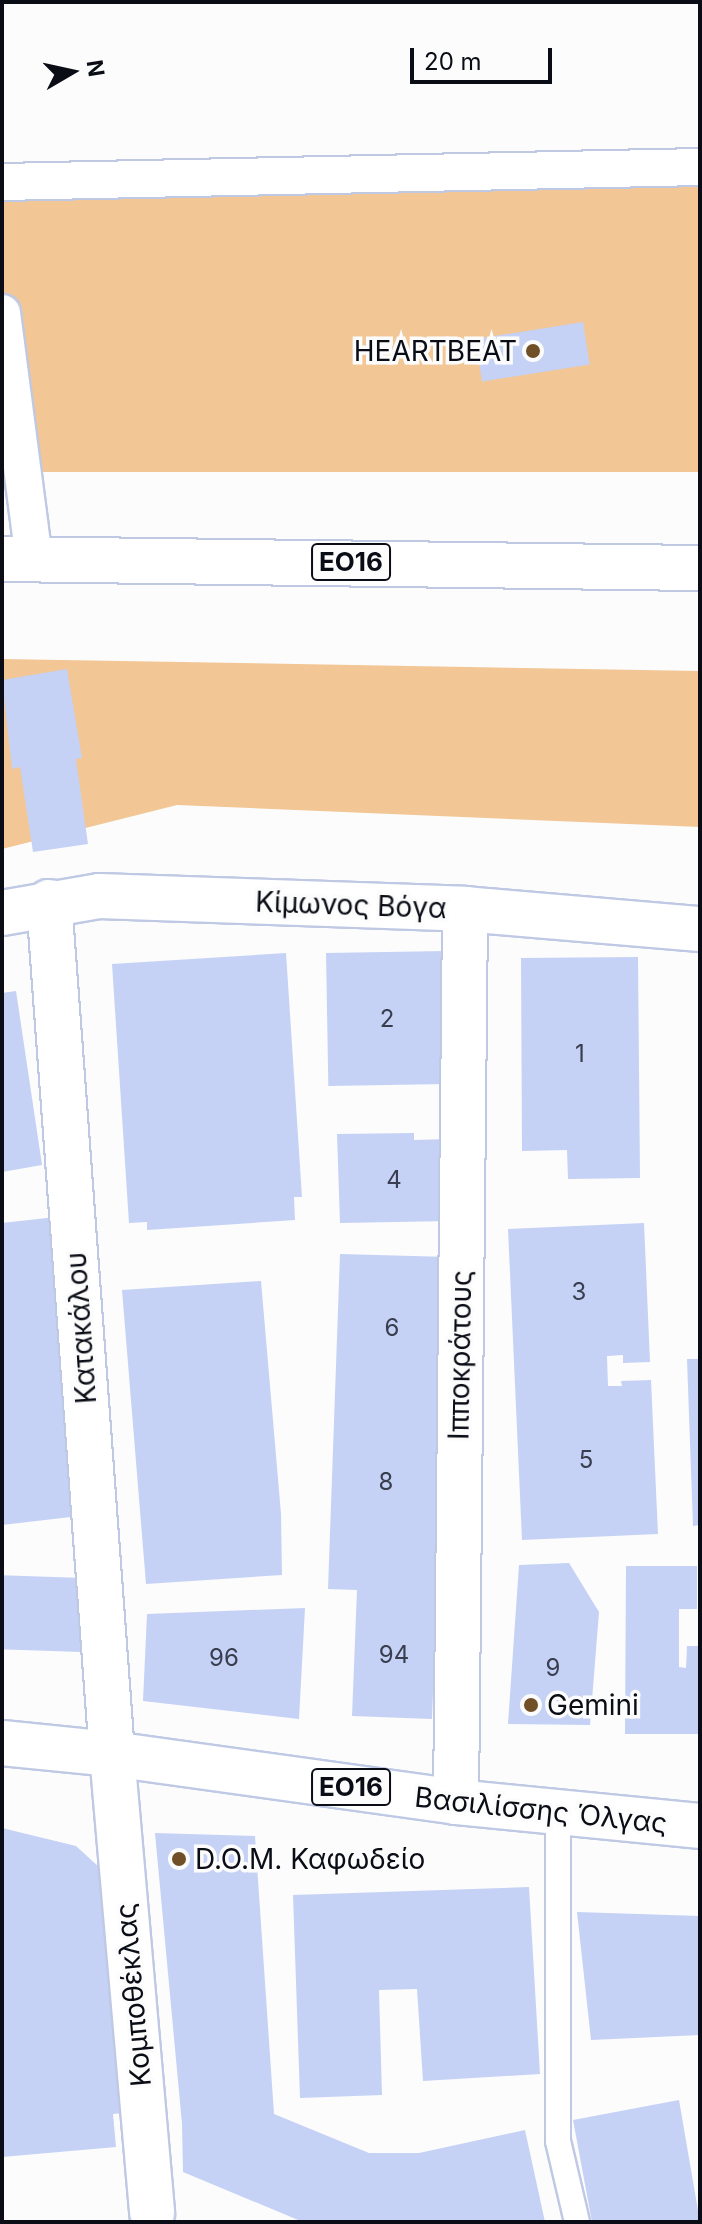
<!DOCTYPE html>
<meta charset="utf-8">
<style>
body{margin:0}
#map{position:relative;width:702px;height:2224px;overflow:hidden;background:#fcfcfc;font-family:Inter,sans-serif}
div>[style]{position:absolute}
.green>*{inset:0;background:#f2c695;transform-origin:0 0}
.building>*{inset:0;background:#c5d2f6;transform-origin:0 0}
.roads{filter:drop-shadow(2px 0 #bfc9e4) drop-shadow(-2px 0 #bfc9e4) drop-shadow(0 2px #bfc9e4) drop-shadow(0 -2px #bfc9e4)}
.service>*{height:24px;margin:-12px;padding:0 12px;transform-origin:12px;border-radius:12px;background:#fff}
.pedestrian>*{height:36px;margin:-18px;padding:0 18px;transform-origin:18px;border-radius:18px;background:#fff}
.minor>*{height:44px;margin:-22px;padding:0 22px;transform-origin:22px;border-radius:22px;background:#fff}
.primary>*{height:44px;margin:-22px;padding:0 22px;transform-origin:22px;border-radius:22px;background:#fff}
.dots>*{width:22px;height:22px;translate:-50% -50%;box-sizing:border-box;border:4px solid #fcfcfc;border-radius:50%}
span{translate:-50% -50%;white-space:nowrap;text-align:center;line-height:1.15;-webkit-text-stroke:7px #fcfcfc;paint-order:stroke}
.number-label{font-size:24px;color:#393e4e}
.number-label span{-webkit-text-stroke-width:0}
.shield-label span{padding:2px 6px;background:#fcfcfc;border:2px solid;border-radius:6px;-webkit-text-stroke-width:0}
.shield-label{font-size:26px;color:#0a0d16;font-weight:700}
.poi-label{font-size:28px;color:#0a0d16}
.right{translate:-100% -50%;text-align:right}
.left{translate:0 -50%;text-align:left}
.street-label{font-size:28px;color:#0a0d16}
.frame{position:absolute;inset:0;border:4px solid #0a0d16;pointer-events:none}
.north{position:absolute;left:32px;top:32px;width:80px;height:80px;-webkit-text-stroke:6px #fcfcfc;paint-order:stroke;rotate:81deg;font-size:22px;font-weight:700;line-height:32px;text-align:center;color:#0a0d16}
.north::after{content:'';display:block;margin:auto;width:28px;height:36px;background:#0a0d16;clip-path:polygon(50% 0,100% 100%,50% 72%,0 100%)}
.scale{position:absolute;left:410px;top:48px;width:142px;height:36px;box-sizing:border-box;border:4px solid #0a0d16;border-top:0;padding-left:10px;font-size:24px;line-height:28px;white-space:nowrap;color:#0a0d16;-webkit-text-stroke:6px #fcfcfc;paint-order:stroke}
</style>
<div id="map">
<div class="green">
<i style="left:700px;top:167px;width:305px;height:698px;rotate:90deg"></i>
<i style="clip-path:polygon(2px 659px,700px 671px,700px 827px,177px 805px,2px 849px)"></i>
</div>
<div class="building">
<i style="left:583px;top:322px;width:43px;height:109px;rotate:81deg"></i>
<i style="clip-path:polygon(67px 669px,82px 758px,76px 759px,88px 844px,33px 852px,20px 767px,12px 769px,2px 680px)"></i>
<i style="left:445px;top:951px;width:133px;height:119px;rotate:89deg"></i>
<i style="clip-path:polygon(286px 953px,302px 1197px,294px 1197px,295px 1220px,147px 1230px,147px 1222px,129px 1223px,112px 964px)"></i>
<i style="clip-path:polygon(638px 957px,640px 1178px,568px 1179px,567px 1150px,522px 1151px,521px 958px)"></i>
<i style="clip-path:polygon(16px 991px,42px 1165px,2px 1172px,2px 993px)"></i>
<i style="clip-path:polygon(414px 1133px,414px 1140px,449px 1139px,450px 1221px,340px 1223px,337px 1134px)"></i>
<i style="clip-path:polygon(56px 1217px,88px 1515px,2px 1525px,2px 1223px)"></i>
<i style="clip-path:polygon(644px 1223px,650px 1362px,623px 1363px,623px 1355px,607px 1356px,608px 1386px,622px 1386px,621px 1381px,651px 1380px,658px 1534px,522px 1540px,508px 1229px)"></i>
<i style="clip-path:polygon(340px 1254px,449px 1257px,432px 1719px,352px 1716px,357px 1590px,328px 1589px)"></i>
<i style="clip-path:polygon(261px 1281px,281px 1514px,282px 1575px,146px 1584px,122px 1290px)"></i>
<i style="clip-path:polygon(687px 1359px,700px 1359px,700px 1525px,693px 1526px)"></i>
<i style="clip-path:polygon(569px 1563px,599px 1612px,590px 1725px,508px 1724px,519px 1565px)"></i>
<i style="clip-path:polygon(626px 1566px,697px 1566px,697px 1609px,679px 1609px,679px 1667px,686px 1668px,687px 1646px,700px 1646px,700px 1734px,625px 1734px)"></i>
<i style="left:83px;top:1578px;width:74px;height:81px;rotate:92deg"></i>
<i style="clip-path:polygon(305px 1608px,299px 1719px,143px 1701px,147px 1614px)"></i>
<i style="clip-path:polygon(2px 1828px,76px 1846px,100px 1868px,123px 2113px,113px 2114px,116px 2147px,2px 2157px)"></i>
<i style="clip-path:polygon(155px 1833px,255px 1836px,274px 2114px,369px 2153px,419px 2153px,525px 2130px,545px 2222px,303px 2222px,183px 2172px,182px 2124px)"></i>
<i style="clip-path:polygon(529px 1887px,540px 2074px,423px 2081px,417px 1989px,379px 1990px,382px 2095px,300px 2098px,293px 1895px)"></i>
<i style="clip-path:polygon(577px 1912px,700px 1916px,700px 2035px,591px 2040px)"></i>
<i style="clip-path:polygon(679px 2100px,700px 2222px,592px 2222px,573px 2120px)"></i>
</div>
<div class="roads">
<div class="service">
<i style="left:558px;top:1812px;width:329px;rotate:90deg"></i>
<i style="left:558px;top:2141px;width:83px;rotate:76.8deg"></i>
</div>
<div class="pedestrian">
<i style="left:2px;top:182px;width:698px;rotate:-1.23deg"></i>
<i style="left:2px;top:313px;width:248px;rotate:82.6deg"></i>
</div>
<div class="minor">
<i style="left:49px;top:902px;width:854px;rotate:85.77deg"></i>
<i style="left:112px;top:1754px;width:461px;rotate:85deg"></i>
<i style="left:2px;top:913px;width:98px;rotate:-9.9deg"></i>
<i style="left:99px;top:896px;width:366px;rotate:2deg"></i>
<i style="left:465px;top:909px;width:236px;rotate:4.9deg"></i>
<i style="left:456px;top:1802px;width:893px;rotate:-89.42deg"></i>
</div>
<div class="primary">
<i style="left:2px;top:559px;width:698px;rotate:0.74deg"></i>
<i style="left:2px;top:1743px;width:111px;rotate:5.7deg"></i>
<i style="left:112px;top:1754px;width:347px;rotate:7.9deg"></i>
<i style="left:456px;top:1802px;width:245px;rotate:5.6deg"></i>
</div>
</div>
<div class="dots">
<i style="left:533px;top:351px;background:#714f27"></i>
<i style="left:531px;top:1705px;background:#714f27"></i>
<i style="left:179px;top:1859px;background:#714f27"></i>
</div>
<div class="number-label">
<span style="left:387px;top:1019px">2</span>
<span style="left:580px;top:1054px">1</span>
<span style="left:394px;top:1180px">4</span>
<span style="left:579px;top:1292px">3</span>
<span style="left:392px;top:1328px">6</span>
<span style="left:586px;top:1460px">5</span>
<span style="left:386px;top:1482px">8</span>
<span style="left:394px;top:1655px">94</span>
<span style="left:224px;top:1658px">96</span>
<span style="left:553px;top:1668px">9</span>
</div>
<div class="shield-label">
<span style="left:351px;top:562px">ΕΟ16</span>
<span style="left:351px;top:1787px">ΕΟ16</span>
</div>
<div class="poi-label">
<span class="right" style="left:517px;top:351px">HEARTBEAT</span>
<span class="left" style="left:547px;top:1705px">Gemini</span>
<span class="left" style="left:195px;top:1859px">D.O.M. Καφωδείο</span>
</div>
<div class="street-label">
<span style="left:351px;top:905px;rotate:2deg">Κίμωνος Βόγα</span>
<span style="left:81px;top:1328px;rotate:-94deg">Κατακάλου</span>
<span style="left:460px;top:1355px;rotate:-89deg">Ιπποκράτους</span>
<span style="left:541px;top:1810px;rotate:6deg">Βασιλίσσης Όλγας</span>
<span style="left:133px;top:1995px;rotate:-95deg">Κομποθέκλας</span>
</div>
<div class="frame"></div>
<div class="north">N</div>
<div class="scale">20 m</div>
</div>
